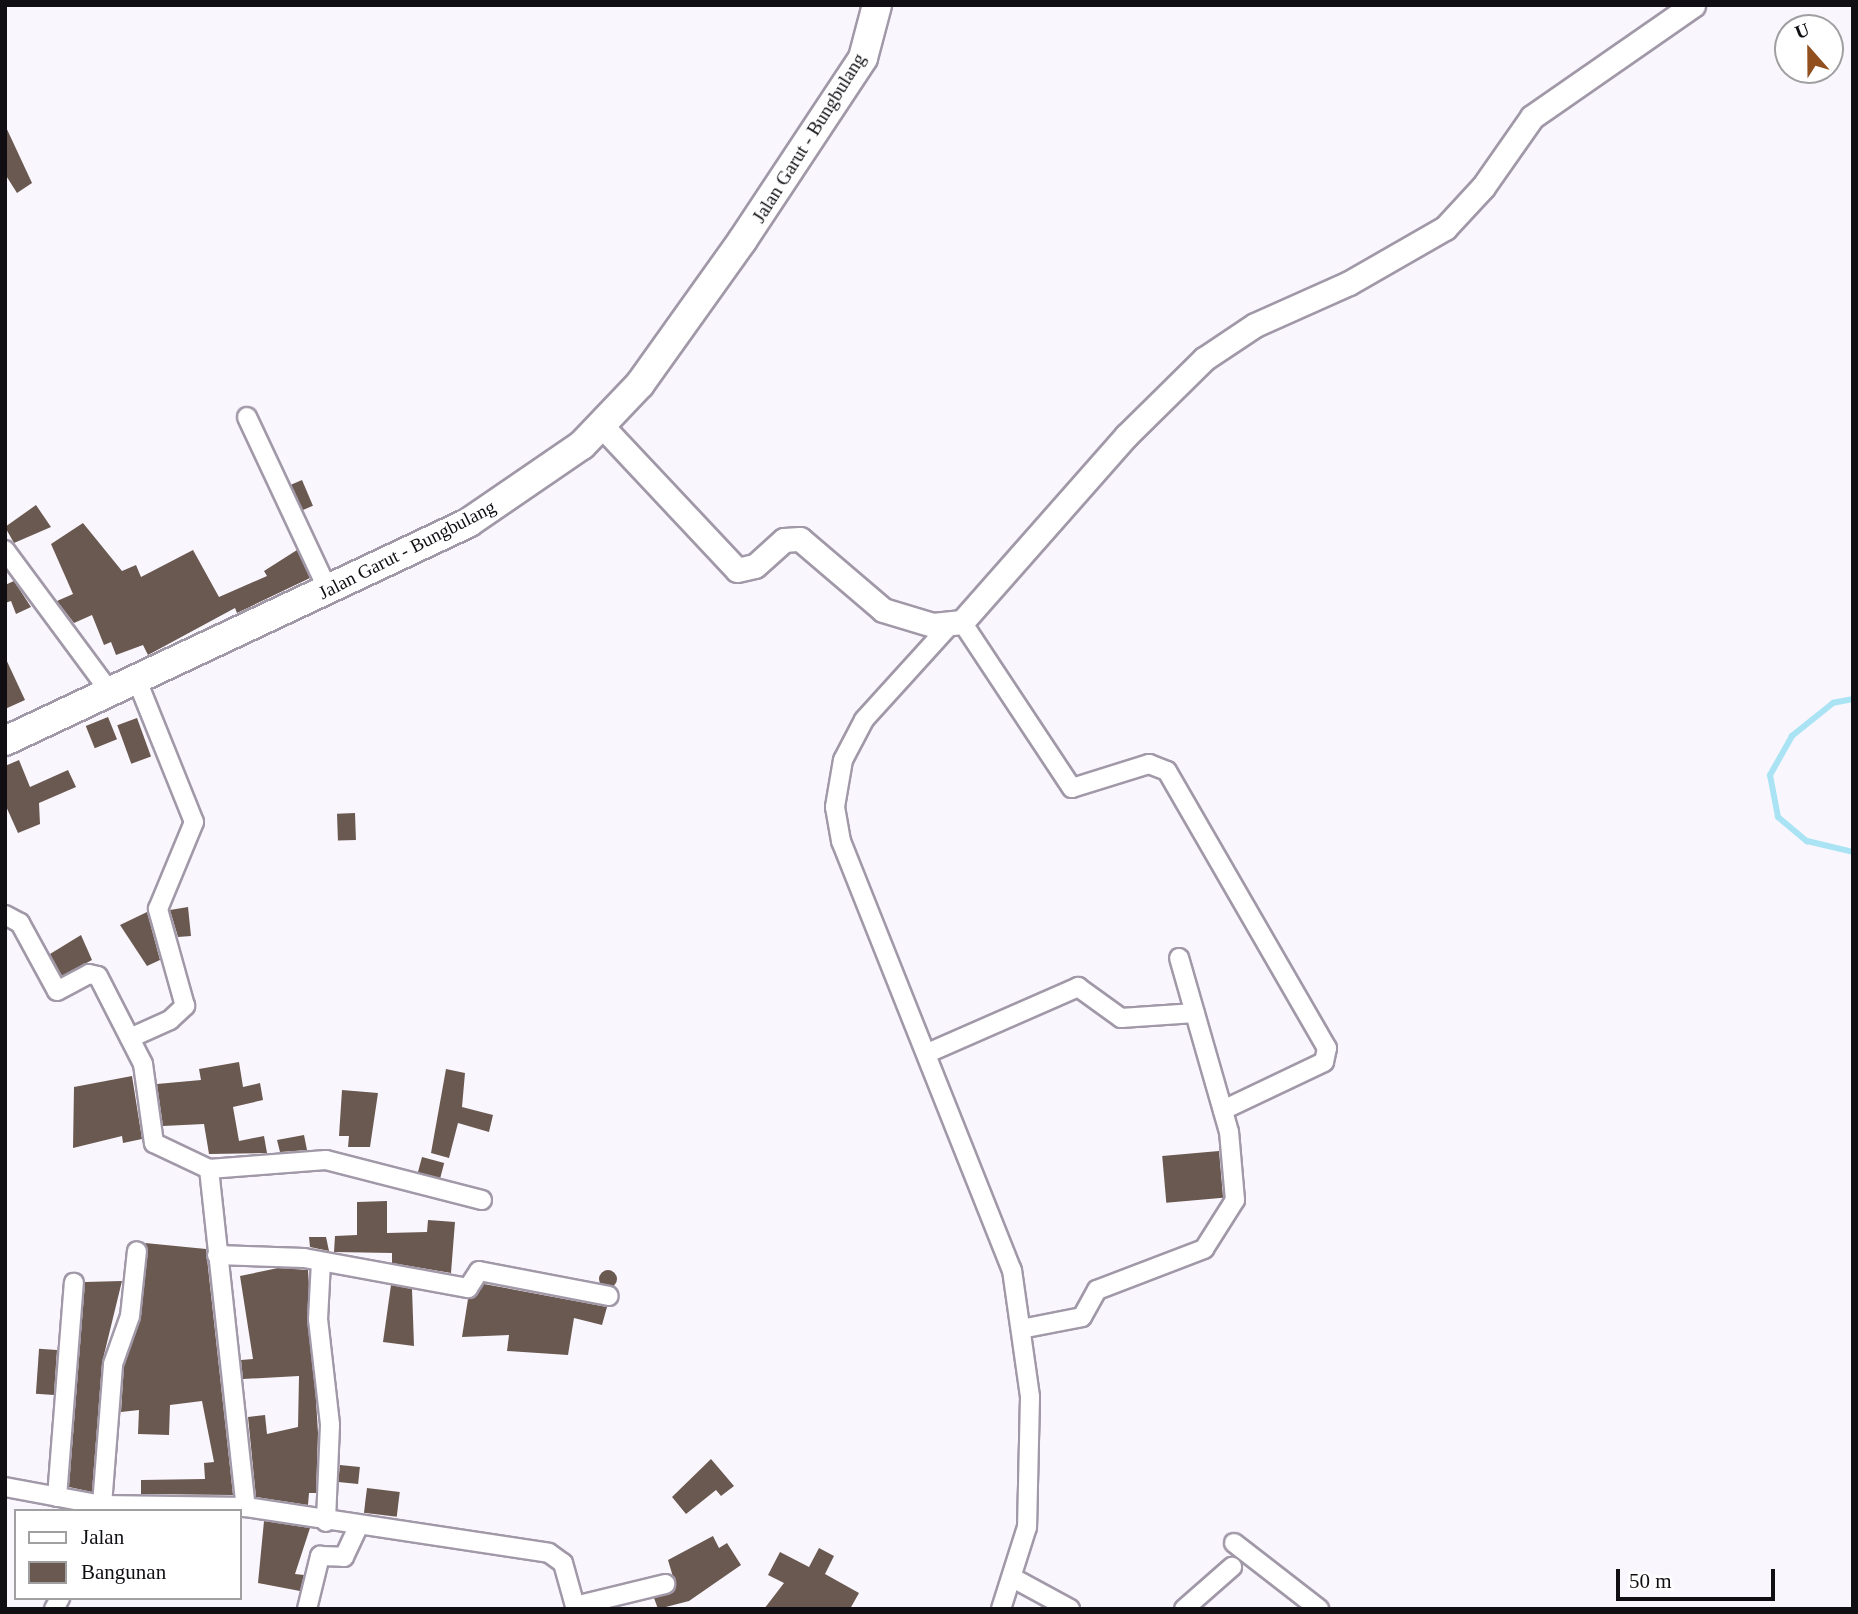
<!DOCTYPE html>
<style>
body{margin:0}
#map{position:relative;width:1858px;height:1614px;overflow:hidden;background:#faf6fe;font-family:Georgia,serif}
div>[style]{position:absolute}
.stream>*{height:6px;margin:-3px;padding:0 3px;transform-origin:3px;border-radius:3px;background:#aae4f4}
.building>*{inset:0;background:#6a5950;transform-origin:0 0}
.round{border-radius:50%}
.roads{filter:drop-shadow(2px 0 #a198a8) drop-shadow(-2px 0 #a198a8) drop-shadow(0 2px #a198a8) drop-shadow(0 -2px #a198a8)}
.minor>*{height:18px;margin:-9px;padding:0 9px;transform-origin:9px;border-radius:9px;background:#fff}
.tertiary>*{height:23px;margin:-11.5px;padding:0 11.5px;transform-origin:11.5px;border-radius:11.5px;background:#fff}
.primary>*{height:28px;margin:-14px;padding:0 14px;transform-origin:14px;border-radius:14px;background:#fff}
span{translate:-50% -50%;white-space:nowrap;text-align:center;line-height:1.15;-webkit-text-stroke:7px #fff;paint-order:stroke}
.street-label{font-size:19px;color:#110e13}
.frame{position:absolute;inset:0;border:7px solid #110e13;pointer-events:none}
.legend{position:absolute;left:14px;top:1509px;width:228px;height:91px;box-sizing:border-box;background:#fff;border:2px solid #a09fa1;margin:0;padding:9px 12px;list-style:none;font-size:21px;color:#110e13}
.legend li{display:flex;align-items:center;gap:14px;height:35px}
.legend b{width:35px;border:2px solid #a09fa1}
.north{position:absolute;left:1774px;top:14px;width:70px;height:70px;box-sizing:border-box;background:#fff;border:2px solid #a09fa1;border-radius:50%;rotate:339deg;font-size:19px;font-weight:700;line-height:28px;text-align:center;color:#110e13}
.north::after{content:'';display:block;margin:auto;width:24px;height:32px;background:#914f1e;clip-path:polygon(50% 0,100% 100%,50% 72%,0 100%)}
.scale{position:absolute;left:1616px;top:1569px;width:159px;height:32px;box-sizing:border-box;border:4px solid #110e13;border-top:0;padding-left:9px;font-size:21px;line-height:24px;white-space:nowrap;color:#110e13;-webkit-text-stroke:5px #fff;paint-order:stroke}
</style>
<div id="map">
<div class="stream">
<i style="left:1853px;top:699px;width:20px;rotate:169deg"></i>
<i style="left:1833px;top:703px;width:53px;rotate:141.2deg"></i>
<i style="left:1792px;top:736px;width:45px;rotate:119.4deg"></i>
<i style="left:1770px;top:775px;width:43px;rotate:79.2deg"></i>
<i style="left:1778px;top:817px;width:38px;rotate:40deg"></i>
<i style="left:1807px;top:841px;width:47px;rotate:13.4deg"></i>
</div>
<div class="building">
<i style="clip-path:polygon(5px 125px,32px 183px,17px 193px,5px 174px)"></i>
<i style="left:302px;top:480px;width:28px;height:12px;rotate:67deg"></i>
<i style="clip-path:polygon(36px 505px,51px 527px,14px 543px,5px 527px)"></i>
<i style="clip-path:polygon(83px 523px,122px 571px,136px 565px,141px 577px,193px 550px,219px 597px,267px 576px,264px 571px,297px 550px,310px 578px,237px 613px,235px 608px,148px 655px,143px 645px,116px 655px,111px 642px,104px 645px,92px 615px,74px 623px,57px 601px,73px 594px,51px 544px)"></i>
<i style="clip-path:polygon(14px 581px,31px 607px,16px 614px,11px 601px,5px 603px,5px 585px)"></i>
<i style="clip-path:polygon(5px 657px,25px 700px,5px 709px)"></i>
<i style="left:108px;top:717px;width:24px;height:24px;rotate:68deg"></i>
<i style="left:137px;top:718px;width:41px;height:21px;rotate:70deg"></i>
<i style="clip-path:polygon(19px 760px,30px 787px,68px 770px,76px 787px,39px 803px,40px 824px,18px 833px,5px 804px,5px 766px)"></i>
<i style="left:355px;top:813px;width:27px;height:18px;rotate:88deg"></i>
<i style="clip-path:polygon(188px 907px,191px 936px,178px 937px,170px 910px)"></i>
<i style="clip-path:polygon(147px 912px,160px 960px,147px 966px,120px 925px)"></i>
<i style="clip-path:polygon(81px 935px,92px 960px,62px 976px,50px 954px)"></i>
<i style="clip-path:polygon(239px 1062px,243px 1087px,260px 1083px,263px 1100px,233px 1107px,239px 1141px,264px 1136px,267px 1153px,209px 1154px,204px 1124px,163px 1126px,157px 1084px,201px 1080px,199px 1069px)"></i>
<i style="clip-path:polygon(446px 1069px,465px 1073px,462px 1107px,493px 1115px,489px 1132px,458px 1123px,449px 1158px,431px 1153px)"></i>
<i style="clip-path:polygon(132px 1076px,142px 1139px,123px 1143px,122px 1136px,73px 1148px,74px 1087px)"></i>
<i style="clip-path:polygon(342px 1090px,378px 1093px,370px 1147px,348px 1147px,349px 1136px,339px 1136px)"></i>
<i style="clip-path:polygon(304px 1135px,307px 1150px,280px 1152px,277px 1140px)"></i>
<i style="left:1219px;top:1151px;width:47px;height:57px;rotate:85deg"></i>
<i style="left:422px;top:1157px;width:23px;height:16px;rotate:15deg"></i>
<i style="clip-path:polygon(387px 1201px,387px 1233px,427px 1232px,428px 1220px,455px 1222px,451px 1273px,392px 1263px,392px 1253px,334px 1252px,335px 1236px,357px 1235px,357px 1202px)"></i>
<i style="clip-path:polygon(309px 1237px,326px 1237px,329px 1251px,310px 1247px)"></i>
<i style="clip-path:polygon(145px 1243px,206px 1249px,233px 1495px,141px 1494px,141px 1480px,205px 1479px,204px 1463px,214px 1462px,202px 1401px,170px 1405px,169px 1435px,138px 1434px,139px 1410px,121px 1412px,124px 1366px,141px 1317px)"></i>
<i style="clip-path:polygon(278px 1268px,308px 1270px,318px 1433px,316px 1493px,309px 1493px,308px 1505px,256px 1497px,248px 1417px,265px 1415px,267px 1434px,298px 1427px,299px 1376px,243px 1379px,241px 1360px,253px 1359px,240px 1276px)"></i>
<i class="round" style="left:599px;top:1270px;width:18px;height:18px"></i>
<i style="clip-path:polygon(122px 1281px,102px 1363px,92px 1492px,69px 1487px,85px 1282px)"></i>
<i style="clip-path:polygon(484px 1284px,607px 1307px,602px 1325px,574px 1318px,568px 1355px,507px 1351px,509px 1335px,462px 1337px,468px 1299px)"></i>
<i style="clip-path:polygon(391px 1285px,412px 1289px,414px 1346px,383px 1342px)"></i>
<i style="left:57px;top:1350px;width:45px;height:18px;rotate:94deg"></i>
<i style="clip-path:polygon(711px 1459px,734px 1486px,721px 1496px,716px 1490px,686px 1514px,672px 1497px)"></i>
<i style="left:340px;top:1465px;width:20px;height:17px;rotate:6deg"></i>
<i style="left:367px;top:1488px;width:33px;height:25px;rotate:7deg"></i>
<i style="clip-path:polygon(264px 1521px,310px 1528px,295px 1574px,304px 1575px,300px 1591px,258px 1583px)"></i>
<i style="clip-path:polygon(713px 1536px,719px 1548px,727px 1543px,741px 1565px,689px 1601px,658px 1609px,654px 1598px,676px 1587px,668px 1560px)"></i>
<i style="clip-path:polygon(819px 1548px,834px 1556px,825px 1574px,859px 1593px,850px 1609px,764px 1609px,784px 1583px,768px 1575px,780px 1552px,809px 1567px)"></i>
</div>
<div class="roads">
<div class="minor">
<i style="left:247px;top:417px;width:191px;rotate:64.9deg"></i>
<i style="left:5px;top:550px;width:178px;rotate:53.5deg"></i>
<i style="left:962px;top:622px;width:199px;rotate:56.5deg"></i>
<i style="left:1072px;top:788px;width:81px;rotate:-17.3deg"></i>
<i style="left:1149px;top:764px;width:19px;rotate:21deg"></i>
<i style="left:1167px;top:771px;width:320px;rotate:60deg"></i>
<i style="left:1327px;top:1048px;width:14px;rotate:102deg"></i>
<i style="left:1324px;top:1062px;width:112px;rotate:154.6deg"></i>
<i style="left:950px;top:625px;width:128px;rotate:132.2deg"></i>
<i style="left:864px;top:720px;width:45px;rotate:117.7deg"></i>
<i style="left:843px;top:760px;width:48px;rotate:99.7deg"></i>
<i style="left:835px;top:807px;width:35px;rotate:80deg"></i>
<i style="left:841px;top:841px;width:462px;rotate:68.3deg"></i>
<i style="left:1012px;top:1270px;width:128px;rotate:81.9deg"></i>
<i style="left:1030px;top:1397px;width:130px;rotate:91.3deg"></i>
<i style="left:1027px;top:1527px;width:86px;rotate:107.6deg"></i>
<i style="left:5px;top:915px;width:17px;rotate:28deg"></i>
<i style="left:20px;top:923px;width:77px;rotate:61.4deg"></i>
<i style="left:57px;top:991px;width:36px;rotate:-28deg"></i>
<i style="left:89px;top:974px;width:9px;rotate:13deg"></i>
<i style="left:98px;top:976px;width:99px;rotate:62.9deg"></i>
<i style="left:143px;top:1064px;width:80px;rotate:82.1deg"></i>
<i style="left:154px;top:1143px;width:61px;rotate:25.3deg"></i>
<i style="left:209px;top:1169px;width:340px;rotate:83.8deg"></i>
<i style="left:246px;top:1507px;width:144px;rotate:-179.2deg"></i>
<i style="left:102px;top:1505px;width:6px;rotate:108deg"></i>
<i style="left:130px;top:1038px;width:44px;rotate:-24.2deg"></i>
<i style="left:170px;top:1020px;width:21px;rotate:-43deg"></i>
<i style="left:185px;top:1006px;width:101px;rotate:-105.6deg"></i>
<i style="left:158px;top:909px;width:94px;rotate:-67.5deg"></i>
<i style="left:194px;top:822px;width:153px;rotate:-111.9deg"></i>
<i style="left:930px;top:1052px;width:162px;rotate:-23.7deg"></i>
<i style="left:1078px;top:987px;width:53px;rotate:35.8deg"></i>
<i style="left:1121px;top:1018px;width:74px;rotate:-3.9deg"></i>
<i style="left:209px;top:1169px;width:117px;rotate:-4.4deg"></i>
<i style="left:326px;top:1160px;width:161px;rotate:14.4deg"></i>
<i style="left:217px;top:1255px;width:87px;rotate:2deg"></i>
<i style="left:304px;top:1258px;width:167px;rotate:10.4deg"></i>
<i style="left:468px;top:1288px;width:20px;rotate:-57deg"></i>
<i style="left:479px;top:1271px;width:132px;rotate:10.9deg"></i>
<i style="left:321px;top:1262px;width:57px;rotate:93deg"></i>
<i style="left:318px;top:1319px;width:107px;rotate:83.5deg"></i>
<i style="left:330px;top:1425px;width:97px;rotate:92.4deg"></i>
<i style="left:1021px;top:1329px;width:62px;rotate:-11.1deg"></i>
<i style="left:1082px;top:1317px;width:31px;rotate:-61deg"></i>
<i style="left:1097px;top:1290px;width:115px;rotate:-21deg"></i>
<i style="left:1204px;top:1249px;width:58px;rotate:-57.7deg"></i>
<i style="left:1235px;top:1200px;width:68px;rotate:-95deg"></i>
<i style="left:1229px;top:1132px;width:181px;rotate:-106deg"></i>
<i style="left:5px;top:1487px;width:99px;rotate:10.5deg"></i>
<i style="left:102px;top:1505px;width:141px;rotate:-85.5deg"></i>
<i style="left:113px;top:1364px;width:51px;rotate:-70.5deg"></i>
<i style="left:130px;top:1316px;width:65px;rotate:-83.9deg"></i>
<i style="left:57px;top:1497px;width:215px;rotate:-85.5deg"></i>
<i style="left:246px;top:1507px;width:306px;rotate:8.6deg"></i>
<i style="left:549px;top:1553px;width:17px;rotate:36deg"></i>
<i style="left:563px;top:1563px;width:45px;rotate:74.4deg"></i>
<i style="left:575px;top:1606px;width:93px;rotate:-13.7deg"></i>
<i style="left:1234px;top:1543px;width:108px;rotate:37.8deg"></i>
<i style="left:1013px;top:1578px;width:65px;rotate:28.5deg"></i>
<i style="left:54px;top:1609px;width:13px;rotate:-61deg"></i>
<i style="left:307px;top:1609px;width:55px;rotate:-76.2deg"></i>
<i style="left:320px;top:1556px;width:24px;rotate:2deg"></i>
<i style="left:344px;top:1557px;width:33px;rotate:-65deg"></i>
<i style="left:1184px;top:1609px;width:64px;rotate:-41.2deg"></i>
</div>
<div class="tertiary">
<i style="left:602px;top:426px;width:197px;rotate:46.8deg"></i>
<i style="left:737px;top:570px;width:18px;rotate:-13deg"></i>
<i style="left:755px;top:566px;width:39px;rotate:-42deg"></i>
<i style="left:784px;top:540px;width:16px;rotate:-4deg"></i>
<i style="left:800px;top:539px;width:109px;rotate:40.5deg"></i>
<i style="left:883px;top:610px;width:52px;rotate:16.7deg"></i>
<i style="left:933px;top:625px;width:29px;rotate:-6deg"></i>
<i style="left:962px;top:622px;width:248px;rotate:-48.6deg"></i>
<i style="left:1126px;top:436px;width:110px;rotate:-44.6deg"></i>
<i style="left:1204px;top:359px;width:61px;rotate:-33.7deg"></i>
<i style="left:1255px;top:325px;width:103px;rotate:-24.1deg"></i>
<i style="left:1349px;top:283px;width:111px;rotate:-29.8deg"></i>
<i style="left:1445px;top:228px;width:56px;rotate:-47.2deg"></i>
<i style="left:1483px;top:187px;width:85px;rotate:-55deg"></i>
<i style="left:1532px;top:117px;width:196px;rotate:-34.8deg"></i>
</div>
<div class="primary">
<i style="left:5px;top:741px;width:512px;rotate:-25.21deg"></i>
<i style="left:468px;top:523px;width:138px;rotate:-34.4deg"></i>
<i style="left:582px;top:445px;width:84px;rotate:-46.4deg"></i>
<i style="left:640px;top:384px;width:176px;rotate:-54.5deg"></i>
<i style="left:742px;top:241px;width:219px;rotate:-56.5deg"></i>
<i style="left:863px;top:58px;width:55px;rotate:-75.2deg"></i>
</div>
</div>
<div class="street-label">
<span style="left:809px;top:138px;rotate:-58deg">Jalan Garut - Bungbulang</span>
<span style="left:407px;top:550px;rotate:-27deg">Jalan Garut - Bungbulang</span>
</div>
<div class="frame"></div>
<ul class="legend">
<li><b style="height:9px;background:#fff"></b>Jalan</li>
<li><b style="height:19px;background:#6a5950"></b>Bangunan</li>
</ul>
<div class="north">U</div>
<div class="scale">50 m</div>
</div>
